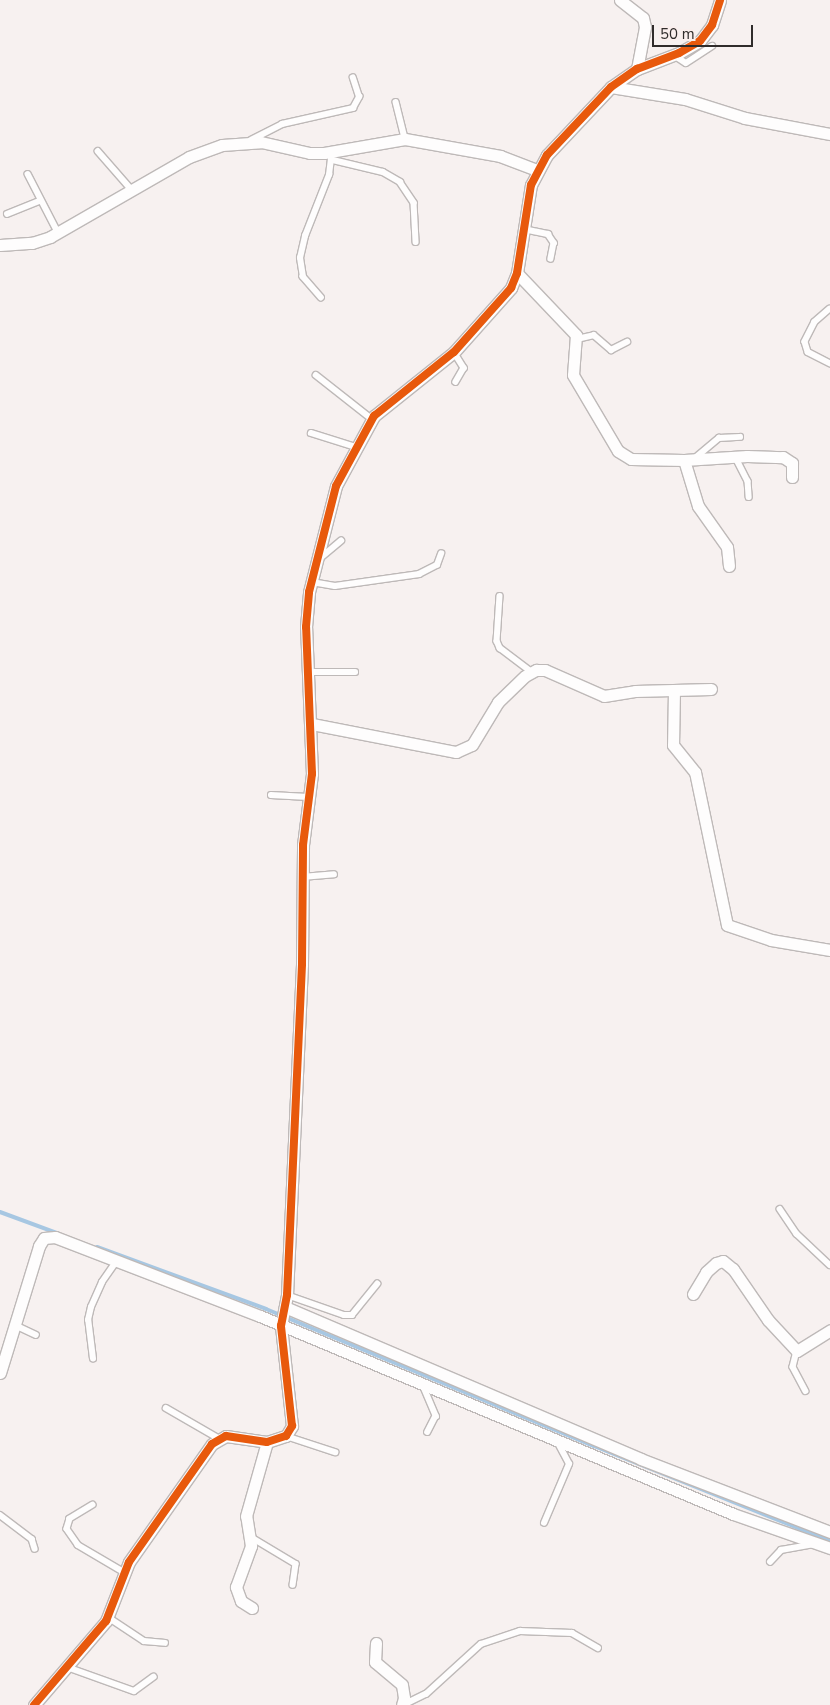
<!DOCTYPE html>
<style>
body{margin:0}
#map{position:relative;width:830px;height:1705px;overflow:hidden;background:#f7f1f0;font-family:"Nunito Sans",sans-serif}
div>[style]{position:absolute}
.stream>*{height:4px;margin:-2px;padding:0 2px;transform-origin:2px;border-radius:2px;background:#a7c7e2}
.roads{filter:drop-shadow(1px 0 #beb9b8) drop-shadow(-1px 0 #beb9b8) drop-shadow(0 1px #beb9b8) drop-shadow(0 -1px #beb9b8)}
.lane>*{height:5.5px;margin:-2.75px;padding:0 2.75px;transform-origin:2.75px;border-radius:2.75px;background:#fefdfd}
.street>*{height:11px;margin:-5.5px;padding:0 5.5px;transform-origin:5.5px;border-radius:5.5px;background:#fefdfd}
.cycleway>*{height:8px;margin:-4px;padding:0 4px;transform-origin:4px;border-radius:4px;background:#e8590c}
span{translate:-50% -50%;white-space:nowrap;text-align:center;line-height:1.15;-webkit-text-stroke:5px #faefed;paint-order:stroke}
.scale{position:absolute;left:652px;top:25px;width:101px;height:22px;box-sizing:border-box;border:2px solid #302c2b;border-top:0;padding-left:6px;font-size:15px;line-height:18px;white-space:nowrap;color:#302c2b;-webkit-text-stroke:4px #faefed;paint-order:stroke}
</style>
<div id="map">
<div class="stream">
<i style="left:0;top:1212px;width:61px;rotate:20.2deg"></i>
<i style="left:97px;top:1247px;width:180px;rotate:20.1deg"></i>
<i style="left:266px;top:1309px;width:355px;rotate:22.7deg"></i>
<i style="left:594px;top:1446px;width:254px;rotate:21.9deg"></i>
</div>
<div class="roads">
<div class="lane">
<i style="left:674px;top:55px;width:14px;rotate:34deg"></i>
<i style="left:686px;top:63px;width:31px;rotate:-33deg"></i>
<i style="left:396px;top:102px;width:38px;rotate:76deg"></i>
<i style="left:251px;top:140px;width:35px;rotate:-27deg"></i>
<i style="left:282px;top:124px;width:73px;rotate:-12.7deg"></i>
<i style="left:353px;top:108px;width:13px;rotate:-61deg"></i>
<i style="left:359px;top:97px;width:20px;rotate:-108deg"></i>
<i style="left:98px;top:151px;width:52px;rotate:48.9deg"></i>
<i style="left:333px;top:160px;width:51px;rotate:13.5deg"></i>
<i style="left:383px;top:172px;width:20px;rotate:30deg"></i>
<i style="left:400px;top:182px;width:25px;rotate:56deg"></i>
<i style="left:414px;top:203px;width:39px;rotate:87deg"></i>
<i style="left:28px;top:174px;width:65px;rotate:62.7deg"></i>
<i style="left:7px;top:214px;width:35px;rotate:-22deg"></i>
<i style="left:524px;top:229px;width:25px;rotate:12deg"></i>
<i style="left:548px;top:234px;width:11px;rotate:56deg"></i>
<i style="left:554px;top:243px;width:16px;rotate:101deg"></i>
<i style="left:321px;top:298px;width:28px;rotate:-131deg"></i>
<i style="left:303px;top:277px;width:19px;rotate:-99deg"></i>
<i style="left:300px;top:258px;width:23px;rotate:-77deg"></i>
<i style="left:305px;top:236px;width:66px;rotate:-68.5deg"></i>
<i style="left:329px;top:175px;width:24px;rotate:-83deg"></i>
<i style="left:830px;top:309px;width:20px;rotate:139deg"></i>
<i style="left:815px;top:322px;width:22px;rotate:117deg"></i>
<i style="left:805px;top:342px;width:10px;rotate:73deg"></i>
<i style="left:808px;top:352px;width:25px;rotate:27deg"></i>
<i style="left:577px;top:339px;width:17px;rotate:-13deg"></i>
<i style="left:594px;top:335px;width:23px;rotate:41deg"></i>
<i style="left:611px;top:350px;width:18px;rotate:-27deg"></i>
<i style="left:454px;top:352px;width:19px;rotate:58deg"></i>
<i style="left:464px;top:368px;width:16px;rotate:120deg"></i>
<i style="left:316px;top:375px;width:71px;rotate:38.2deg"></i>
<i style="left:311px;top:433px;width:47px;rotate:17.3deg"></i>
<i style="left:735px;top:456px;width:28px;rotate:63deg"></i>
<i style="left:748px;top:481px;width:16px;rotate:86deg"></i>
<i style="left:695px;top:458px;width:31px;rotate:-40deg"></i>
<i style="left:719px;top:438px;width:21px;rotate:-3deg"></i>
<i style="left:318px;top:560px;width:30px;rotate:-40deg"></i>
<i style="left:312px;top:582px;width:23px;rotate:10deg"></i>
<i style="left:335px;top:586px;width:85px;rotate:-8.1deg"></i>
<i style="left:419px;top:574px;width:20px;rotate:-27deg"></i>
<i style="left:437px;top:565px;width:12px;rotate:-70deg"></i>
<i style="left:500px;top:596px;width:45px;rotate:93.8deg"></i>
<i style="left:497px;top:641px;width:8px;rotate:67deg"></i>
<i style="left:500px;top:648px;width:38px;rotate:37deg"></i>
<i style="left:309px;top:672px;width:46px"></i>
<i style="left:271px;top:795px;width:37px;rotate:3deg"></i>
<i style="left:302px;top:877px;width:32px;rotate:-5deg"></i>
<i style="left:780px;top:1209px;width:30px;rotate:56deg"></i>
<i style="left:797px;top:1234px;width:45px;rotate:43.2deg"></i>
<i style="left:287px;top:1295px;width:60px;rotate:19.3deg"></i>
<i style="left:344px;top:1315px;width:8px"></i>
<i style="left:352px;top:1315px;width:40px;rotate:-51deg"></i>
<i style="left:15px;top:1325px;width:23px;rotate:25deg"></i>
<i style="left:797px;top:1351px;width:16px;rotate:104deg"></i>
<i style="left:793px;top:1367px;width:27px;rotate:62deg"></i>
<i style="left:93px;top:1359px;width:39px;rotate:-97deg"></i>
<i style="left:88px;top:1320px;width:13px;rotate:-77deg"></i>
<i style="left:91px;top:1307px;width:27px;rotate:-66deg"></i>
<i style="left:102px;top:1282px;width:24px;rotate:-55deg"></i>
<i style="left:423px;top:1385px;width:34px;rotate:67deg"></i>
<i style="left:436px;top:1416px;width:18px;rotate:117deg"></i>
<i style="left:166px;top:1408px;width:60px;rotate:30deg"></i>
<i style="left:286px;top:1436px;width:52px;rotate:18.1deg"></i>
<i style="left:93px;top:1505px;width:27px;rotate:149deg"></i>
<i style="left:70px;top:1519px;width:10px;rotate:107deg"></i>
<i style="left:67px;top:1529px;width:19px;rotate:55deg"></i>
<i style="left:78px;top:1545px;width:53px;rotate:30.4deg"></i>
<i style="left:0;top:1515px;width:40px;rotate:37deg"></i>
<i style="left:32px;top:1539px;width:10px;rotate:73deg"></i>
<i style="left:544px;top:1523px;width:64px;rotate:-67deg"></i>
<i style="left:569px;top:1464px;width:24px;rotate:-118deg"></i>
<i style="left:251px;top:1537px;width:52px;rotate:31deg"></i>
<i style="left:296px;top:1564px;width:21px;rotate:98deg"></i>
<i style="left:770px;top:1562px;width:16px;rotate:-47deg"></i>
<i style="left:781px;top:1550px;width:36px;rotate:-10deg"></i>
<i style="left:108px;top:1617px;width:43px;rotate:33.7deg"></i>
<i style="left:144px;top:1641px;width:21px;rotate:5deg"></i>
<i style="left:67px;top:1667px;width:71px;rotate:19.7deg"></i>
<i style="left:134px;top:1691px;width:24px;rotate:-36deg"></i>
<i style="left:403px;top:1705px;width:25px;rotate:-26deg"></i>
<i style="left:426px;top:1694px;width:74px;rotate:-42.3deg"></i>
<i style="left:481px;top:1644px;width:41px;rotate:-18.4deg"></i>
<i style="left:520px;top:1631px;width:52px;rotate:2.2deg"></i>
<i style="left:572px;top:1633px;width:30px;rotate:30deg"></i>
</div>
<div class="street">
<i style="left:620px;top:0;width:29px;rotate:38deg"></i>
<i style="left:643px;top:18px;width:9px;rotate:77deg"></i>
<i style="left:645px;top:27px;width:43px;rotate:100.8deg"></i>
<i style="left:611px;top:87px;width:75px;rotate:9.2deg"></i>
<i style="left:685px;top:99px;width:63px;rotate:17.6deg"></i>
<i style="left:745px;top:118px;width:86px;rotate:10.7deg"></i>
<i style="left:0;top:245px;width:32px;rotate:-4deg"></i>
<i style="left:32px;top:243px;width:19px;rotate:-18deg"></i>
<i style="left:50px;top:237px;width:160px;rotate:-29.9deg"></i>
<i style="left:189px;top:157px;width:35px;rotate:-20deg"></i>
<i style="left:222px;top:145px;width:39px;rotate:-4deg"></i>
<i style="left:261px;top:142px;width:50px;rotate:12.7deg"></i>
<i style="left:310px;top:153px;width:14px"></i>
<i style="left:324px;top:153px;width:82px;rotate:-9.8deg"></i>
<i style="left:405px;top:139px;width:97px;rotate:10.1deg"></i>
<i style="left:500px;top:156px;width:39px;rotate:21deg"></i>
<i style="left:517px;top:273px;width:86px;rotate:46.4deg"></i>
<i style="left:576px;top:335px;width:40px;rotate:94.3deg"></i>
<i style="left:573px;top:375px;width:88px;rotate:59.4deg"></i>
<i style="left:618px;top:451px;width:15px;rotate:32deg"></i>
<i style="left:631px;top:459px;width:53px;rotate:1.1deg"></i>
<i style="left:684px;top:460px;width:48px;rotate:73.1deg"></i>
<i style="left:698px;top:506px;width:50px;rotate:54.7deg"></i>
<i style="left:727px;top:547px;width:19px;rotate:84deg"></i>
<i style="left:684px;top:460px;width:63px;rotate:-3.6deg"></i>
<i style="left:747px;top:456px;width:36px;rotate:2deg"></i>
<i style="left:783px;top:457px;width:11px;rotate:34deg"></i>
<i style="left:792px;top:463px;width:14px;rotate:90deg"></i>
<i style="left:674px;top:690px;width:55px;rotate:91deg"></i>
<i style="left:673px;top:745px;width:35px;rotate:51deg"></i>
<i style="left:695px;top:772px;width:156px;rotate:78.2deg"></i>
<i style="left:727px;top:925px;width:46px;rotate:18.8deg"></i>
<i style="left:771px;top:940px;width:60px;rotate:9.6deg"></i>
<i style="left:312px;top:724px;width:147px;rotate:11deg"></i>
<i style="left:456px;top:752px;width:17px;rotate:-24deg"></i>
<i style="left:472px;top:745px;width:50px;rotate:-58.8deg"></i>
<i style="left:498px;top:702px;width:37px;rotate:-44deg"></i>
<i style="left:525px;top:676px;width:13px;rotate:-29deg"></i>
<i style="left:536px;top:670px;width:9px"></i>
<i style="left:545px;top:670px;width:64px;rotate:23.8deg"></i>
<i style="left:604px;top:696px;width:31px;rotate:-9deg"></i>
<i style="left:635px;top:691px;width:76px;rotate:-1.5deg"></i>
<i style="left:693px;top:1294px;width:26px;rotate:-59deg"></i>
<i style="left:706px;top:1272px;width:13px;rotate:-42deg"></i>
<i style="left:716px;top:1263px;width:7px;rotate:-16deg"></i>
<i style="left:723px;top:1261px;width:13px;rotate:39deg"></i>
<i style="left:733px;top:1269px;width:62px;rotate:55.5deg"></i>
<i style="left:768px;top:1320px;width:42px;rotate:46.9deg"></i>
<i style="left:797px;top:1351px;width:39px;rotate:-32deg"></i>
<i style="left:285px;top:1307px;width:387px;rotate:23.1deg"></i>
<i style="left:641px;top:1459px;width:203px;rotate:21.1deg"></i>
<i style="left:0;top:1373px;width:133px;rotate:-72.9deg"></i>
<i style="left:39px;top:1246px;width:9px;rotate:-58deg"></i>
<i style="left:44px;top:1238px;width:11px;rotate:-5deg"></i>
<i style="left:55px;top:1237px;width:220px;rotate:21.1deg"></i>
<i style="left:260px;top:1316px;width:513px;rotate:22.71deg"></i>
<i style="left:733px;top:1514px;width:103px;rotate:19.3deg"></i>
<i style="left:252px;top:1608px;width:13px;rotate:-148deg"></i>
<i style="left:241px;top:1601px;width:15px;rotate:-110deg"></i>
<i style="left:236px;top:1587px;width:44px;rotate:-69.9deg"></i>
<i style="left:251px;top:1546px;width:30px;rotate:-99deg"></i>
<i style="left:246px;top:1516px;width:77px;rotate:-74.2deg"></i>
<i style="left:376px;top:1643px;width:19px;rotate:93deg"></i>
<i style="left:375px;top:1662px;width:35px;rotate:40deg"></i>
<i style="left:402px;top:1685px;width:13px;rotate:81deg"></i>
<i style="left:404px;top:1698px;width:7px;rotate:106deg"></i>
<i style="left:34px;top:1705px;width:111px;rotate:-49.4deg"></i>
<i style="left:106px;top:1621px;width:63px;rotate:-68.7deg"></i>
<i style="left:129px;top:1562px;width:144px;rotate:-54.9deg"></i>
<i style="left:212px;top:1444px;width:16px;rotate:-30deg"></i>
<i style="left:226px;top:1436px;width:41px;rotate:8.3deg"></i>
<i style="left:267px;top:1442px;width:20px;rotate:-18deg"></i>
<i style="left:286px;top:1436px;width:12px;rotate:-59deg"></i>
<i style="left:292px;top:1426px;width:101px;rotate:-96.3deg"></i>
<i style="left:281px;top:1326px;width:32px;rotate:-79deg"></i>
<i style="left:287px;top:1295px;width:331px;rotate:-87.4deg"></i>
<i style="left:302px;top:964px;width:119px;rotate:-89.5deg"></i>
<i style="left:303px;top:845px;width:72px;rotate:-82.8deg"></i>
<i style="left:312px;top:774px;width:147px;rotate:-92.3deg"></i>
<i style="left:306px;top:627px;width:35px;rotate:-85deg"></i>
<i style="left:309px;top:592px;width:109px;rotate:-75.7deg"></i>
<i style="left:336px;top:486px;width:80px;rotate:-61.5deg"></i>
<i style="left:374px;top:416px;width:102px;rotate:-38.7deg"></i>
<i style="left:454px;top:352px;width:86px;rotate:-48.3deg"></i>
<i style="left:511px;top:288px;width:16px;rotate:-68deg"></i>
<i style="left:517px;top:273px;width:89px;rotate:-81deg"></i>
<i style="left:531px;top:185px;width:34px;rotate:-62deg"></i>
<i style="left:547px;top:155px;width:93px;rotate:-46.7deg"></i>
<i style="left:611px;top:87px;width:32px;rotate:-35deg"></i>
<i style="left:637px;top:69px;width:45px;rotate:-20.9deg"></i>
<i style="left:679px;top:53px;width:24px;rotate:-30deg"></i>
<i style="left:700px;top:41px;width:20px;rotate:-53deg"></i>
<i style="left:712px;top:25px;width:26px;rotate:-72deg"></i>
</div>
</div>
<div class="cycleway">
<i style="left:34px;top:1705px;width:111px;rotate:-49.4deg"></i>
<i style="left:106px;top:1621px;width:63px;rotate:-68.7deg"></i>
<i style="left:129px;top:1562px;width:144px;rotate:-54.9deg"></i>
<i style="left:212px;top:1444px;width:16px;rotate:-30deg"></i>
<i style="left:226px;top:1436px;width:41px;rotate:8.3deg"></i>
<i style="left:267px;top:1442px;width:20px;rotate:-18deg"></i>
<i style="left:286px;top:1436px;width:12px;rotate:-59deg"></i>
<i style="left:292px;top:1426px;width:101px;rotate:-96.3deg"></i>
<i style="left:281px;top:1326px;width:32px;rotate:-79deg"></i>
<i style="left:287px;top:1295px;width:331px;rotate:-87.4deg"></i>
<i style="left:302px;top:964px;width:119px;rotate:-89.5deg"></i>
<i style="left:303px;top:845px;width:72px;rotate:-82.8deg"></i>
<i style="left:312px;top:774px;width:147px;rotate:-92.3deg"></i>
<i style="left:306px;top:627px;width:35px;rotate:-85deg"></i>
<i style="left:309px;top:592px;width:109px;rotate:-75.7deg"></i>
<i style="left:336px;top:486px;width:80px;rotate:-61.5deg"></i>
<i style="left:374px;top:416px;width:102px;rotate:-38.7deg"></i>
<i style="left:454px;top:352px;width:86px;rotate:-48.3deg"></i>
<i style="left:511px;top:288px;width:16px;rotate:-68deg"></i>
<i style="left:517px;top:273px;width:89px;rotate:-81deg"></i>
<i style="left:531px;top:185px;width:34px;rotate:-62deg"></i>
<i style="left:547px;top:155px;width:93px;rotate:-46.7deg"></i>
<i style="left:611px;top:87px;width:32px;rotate:-35deg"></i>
<i style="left:637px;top:69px;width:45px;rotate:-20.9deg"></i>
<i style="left:679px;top:53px;width:24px;rotate:-30deg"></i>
<i style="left:700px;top:41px;width:20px;rotate:-53deg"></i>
<i style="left:712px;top:25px;width:26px;rotate:-72deg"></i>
</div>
<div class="scale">50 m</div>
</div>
